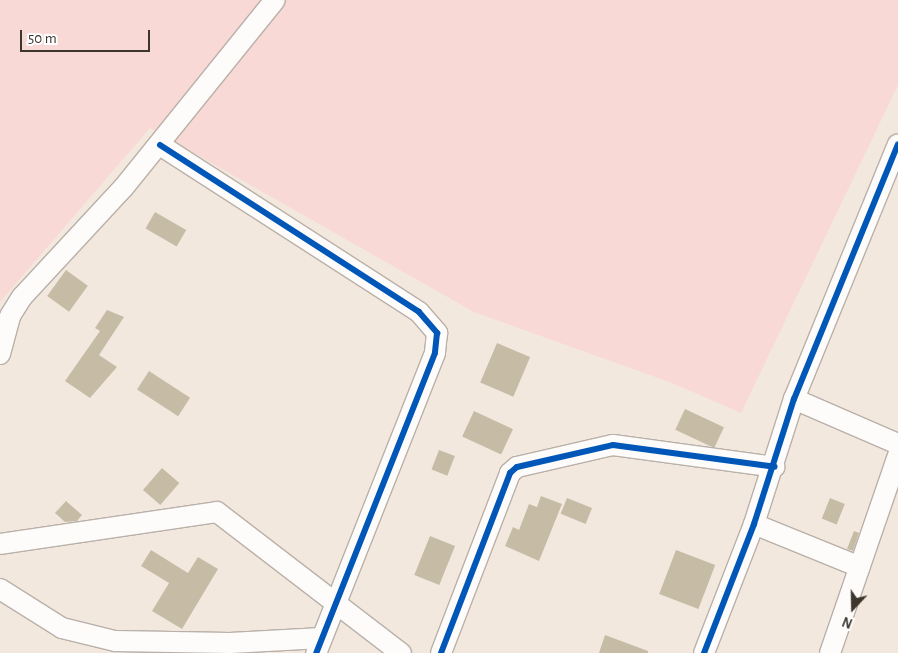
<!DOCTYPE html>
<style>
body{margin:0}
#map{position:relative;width:898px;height:653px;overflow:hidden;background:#f3e8de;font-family:"Alegreya Sans",sans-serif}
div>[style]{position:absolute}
.green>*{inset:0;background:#f8d9d6}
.building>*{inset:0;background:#c6bca6;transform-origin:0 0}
.roads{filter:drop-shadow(1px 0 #b9b0a9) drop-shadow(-1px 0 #b9b0a9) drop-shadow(0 1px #b9b0a9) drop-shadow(0 -1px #b9b0a9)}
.minor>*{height:20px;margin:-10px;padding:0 10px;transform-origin:10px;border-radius:10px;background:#fdfcfa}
.cycleway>*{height:6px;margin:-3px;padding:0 3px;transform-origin:3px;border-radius:3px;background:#0057b8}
span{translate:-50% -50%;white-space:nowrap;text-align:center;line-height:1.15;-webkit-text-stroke:4.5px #fff;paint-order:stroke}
.north{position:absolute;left:828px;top:583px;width:50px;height:50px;-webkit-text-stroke:4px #fff;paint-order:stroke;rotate:201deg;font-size:14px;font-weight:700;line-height:20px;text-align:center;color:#3d362e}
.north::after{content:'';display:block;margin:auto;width:18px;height:22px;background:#3d362e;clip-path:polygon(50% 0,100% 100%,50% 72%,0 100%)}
.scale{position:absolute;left:20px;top:30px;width:130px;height:22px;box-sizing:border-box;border:2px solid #3d362e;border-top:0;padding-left:6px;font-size:15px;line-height:18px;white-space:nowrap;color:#3d362e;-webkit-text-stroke:4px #fff;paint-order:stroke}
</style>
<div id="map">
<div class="green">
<i style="clip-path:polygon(0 0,898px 0,898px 85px,741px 413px,672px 383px,474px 312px,150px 128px,0 302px)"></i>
</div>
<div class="building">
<i style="left:155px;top:212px;width:36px;height:19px;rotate:30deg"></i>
<i style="left:66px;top:270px;width:27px;height:32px;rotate:36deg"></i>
<i style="clip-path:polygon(107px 310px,124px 317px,99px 355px,117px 367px,90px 398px,65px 381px,100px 331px,95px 328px)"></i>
<i style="left:497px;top:343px;width:36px;height:43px;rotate:23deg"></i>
<i style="left:149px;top:371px;width:49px;height:22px;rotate:33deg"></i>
<i style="left:685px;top:409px;width:43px;height:23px;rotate:25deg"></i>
<i style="left:474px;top:411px;width:43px;height:28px;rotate:25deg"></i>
<i style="left:439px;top:450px;width:17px;height:21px;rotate:21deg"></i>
<i style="left:162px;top:468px;width:23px;height:29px;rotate:41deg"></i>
<i style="clip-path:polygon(541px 496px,562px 504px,539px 561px,505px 546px,513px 527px,519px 530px,529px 504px,537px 507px)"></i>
<i style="left:567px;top:498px;width:27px;height:17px;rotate:22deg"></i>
<i style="left:830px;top:498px;width:16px;height:22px;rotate:22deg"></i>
<i style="clip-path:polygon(66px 501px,82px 515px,77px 521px,65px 522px,55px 513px)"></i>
<i style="clip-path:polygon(854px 531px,859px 533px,853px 551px,847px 549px)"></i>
<i style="left:430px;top:536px;width:27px;height:42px;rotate:22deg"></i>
<i style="clip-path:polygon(151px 550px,188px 573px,198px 557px,218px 569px,182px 629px,152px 611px,169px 583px,141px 566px)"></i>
<i style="left:676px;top:550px;width:42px;height:47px;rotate:21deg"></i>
<i style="clip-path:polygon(605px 635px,648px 651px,648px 653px,599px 653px)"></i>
</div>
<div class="roads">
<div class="minor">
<i style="left:160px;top:145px;width:308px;rotate:32.8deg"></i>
<i style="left:419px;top:312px;width:28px;rotate:49deg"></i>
<i style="left:437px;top:333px;width:20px;rotate:96deg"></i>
<i style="left:435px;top:353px;width:323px;rotate:111.6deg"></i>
<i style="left:0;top:354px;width:39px;rotate:-75deg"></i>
<i style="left:10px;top:316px;width:22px;rotate:-58deg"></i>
<i style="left:22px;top:297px;width:150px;rotate:-47.2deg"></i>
<i style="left:124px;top:187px;width:240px;rotate:-51.1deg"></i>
<i style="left:794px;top:399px;width:113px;rotate:23.4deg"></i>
<i style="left:754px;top:524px;width:114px;rotate:22.1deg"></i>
<i style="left:0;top:544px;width:219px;rotate:-8.4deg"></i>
<i style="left:217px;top:512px;width:232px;rotate:37.5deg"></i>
<i style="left:0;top:589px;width:73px;rotate:32.2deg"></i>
<i style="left:62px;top:628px;width:55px;rotate:13.8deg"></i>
<i style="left:115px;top:641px;width:115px;rotate:1deg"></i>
<i style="left:230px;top:643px;width:92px;rotate:-3.1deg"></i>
<i style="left:441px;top:653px;width:193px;rotate:-69deg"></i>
<i style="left:510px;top:473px;width:9px;rotate:-41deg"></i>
<i style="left:517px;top:467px;width:98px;rotate:-12.9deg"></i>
<i style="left:613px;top:445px;width:163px;rotate:7.7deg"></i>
<i style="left:704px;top:653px;width:138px;rotate:-68.8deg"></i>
<i style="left:754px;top:524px;width:131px;rotate:-72.3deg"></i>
<i style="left:794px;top:399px;width:275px;rotate:-67.8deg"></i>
<i style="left:830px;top:653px;width:208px;rotate:-71deg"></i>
</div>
</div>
<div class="cycleway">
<i style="left:160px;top:145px;width:308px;rotate:32.8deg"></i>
<i style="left:419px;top:312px;width:28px;rotate:49deg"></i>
<i style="left:437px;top:333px;width:20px;rotate:96deg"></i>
<i style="left:435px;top:353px;width:323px;rotate:111.6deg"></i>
<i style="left:441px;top:653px;width:193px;rotate:-69deg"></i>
<i style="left:510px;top:473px;width:9px;rotate:-41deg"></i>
<i style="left:517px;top:467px;width:98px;rotate:-12.9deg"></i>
<i style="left:613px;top:445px;width:163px;rotate:7.7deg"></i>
<i style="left:704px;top:653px;width:138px;rotate:-68.8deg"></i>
<i style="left:754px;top:524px;width:131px;rotate:-72.3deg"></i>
<i style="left:794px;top:399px;width:275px;rotate:-67.8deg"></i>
</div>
<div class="north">N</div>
<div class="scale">50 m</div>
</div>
